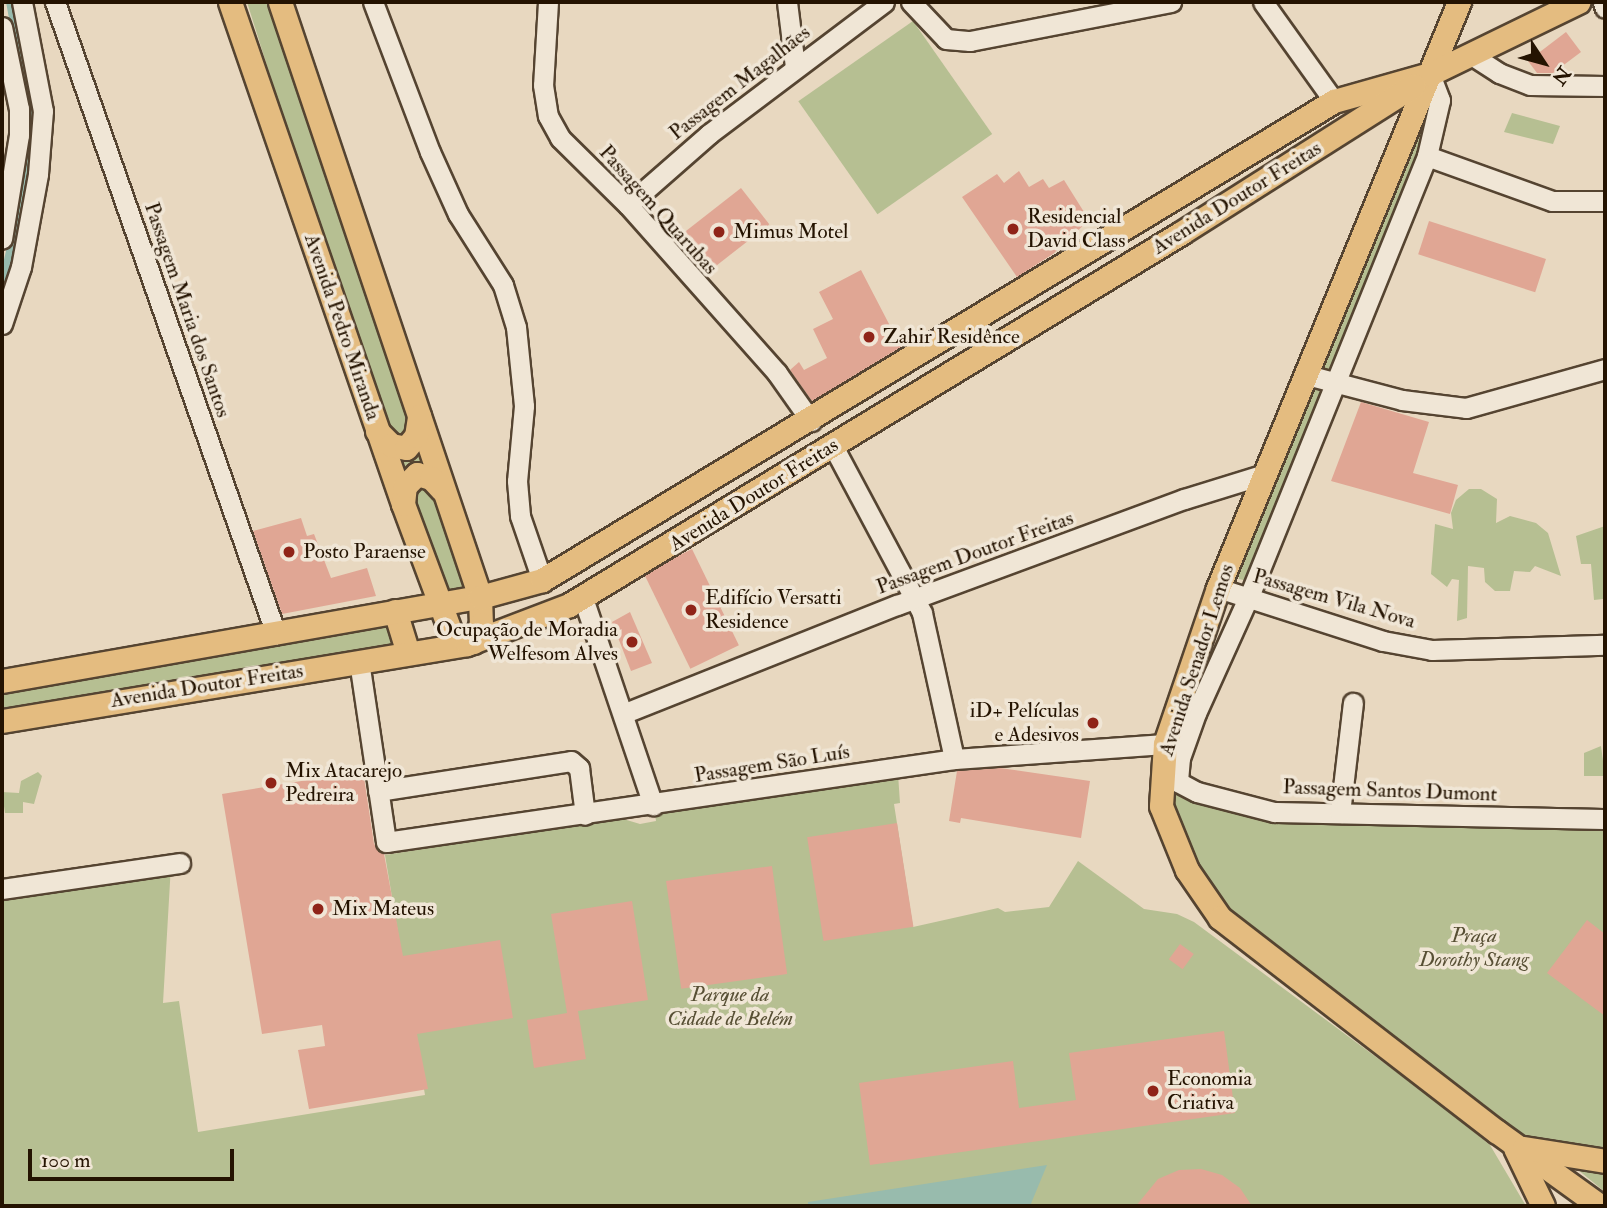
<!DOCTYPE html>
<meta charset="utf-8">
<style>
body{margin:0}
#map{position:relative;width:1607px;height:1208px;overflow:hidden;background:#e8d8c0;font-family:"IM FELL Double Pica",serif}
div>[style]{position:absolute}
.green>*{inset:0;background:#b6bf92;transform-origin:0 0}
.water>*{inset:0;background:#98bbad}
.building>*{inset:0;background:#e0a694;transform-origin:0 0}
.roads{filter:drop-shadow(2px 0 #554431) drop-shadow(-2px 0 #554431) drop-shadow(0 2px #554431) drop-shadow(0 -2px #554431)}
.minor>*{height:19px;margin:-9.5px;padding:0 9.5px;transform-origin:9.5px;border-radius:9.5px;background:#f0e6d6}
.major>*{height:23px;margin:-11.5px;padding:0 11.5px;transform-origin:11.5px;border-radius:11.5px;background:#e4bc80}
.dots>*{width:19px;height:19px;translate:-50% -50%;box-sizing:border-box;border:4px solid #f0e6d6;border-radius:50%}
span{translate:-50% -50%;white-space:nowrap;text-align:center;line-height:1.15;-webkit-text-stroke:7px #f0e6d6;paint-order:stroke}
.street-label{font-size:21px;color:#241301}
.poi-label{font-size:21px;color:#241301}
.left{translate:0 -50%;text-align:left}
.right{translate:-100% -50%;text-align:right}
.park-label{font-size:21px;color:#574f34;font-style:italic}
.frame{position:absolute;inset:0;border:4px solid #241301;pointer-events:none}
.north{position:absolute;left:1509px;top:28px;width:70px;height:70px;-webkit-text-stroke:5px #f0e6d6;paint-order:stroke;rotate:126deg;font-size:19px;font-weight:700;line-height:28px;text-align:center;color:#241301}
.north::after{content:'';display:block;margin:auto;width:24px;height:32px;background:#241301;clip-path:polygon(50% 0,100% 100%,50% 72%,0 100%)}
.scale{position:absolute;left:28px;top:1149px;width:206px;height:32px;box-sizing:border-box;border:4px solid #241301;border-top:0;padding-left:9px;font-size:21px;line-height:24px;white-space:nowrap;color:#241301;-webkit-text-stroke:5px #f0e6d6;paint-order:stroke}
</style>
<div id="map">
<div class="green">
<i style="clip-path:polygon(247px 2px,270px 2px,411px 412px,413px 434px,393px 440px,317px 225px)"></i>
<i style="left:913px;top:21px;width:138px;height:140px;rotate:55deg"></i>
<i style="clip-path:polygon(1512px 113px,1560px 126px,1553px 144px,1504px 132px)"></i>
<i style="clip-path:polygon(1418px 114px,1428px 124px,1341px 356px,1248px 581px,1239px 579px,1236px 561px)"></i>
<i style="clip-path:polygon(416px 444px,435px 477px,401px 487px,398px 453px)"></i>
<i style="clip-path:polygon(419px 484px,431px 485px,466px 591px,445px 594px,411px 496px)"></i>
<i style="clip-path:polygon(1469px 489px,1481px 489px,1497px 499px,1496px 523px,1510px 516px,1536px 523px,1548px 533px,1561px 576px,1535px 566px,1530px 572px,1514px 571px,1510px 591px,1495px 591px,1485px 582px,1484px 568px,1468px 566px,1467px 618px,1457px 621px,1459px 580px,1452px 579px,1447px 587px,1431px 574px,1435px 524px,1453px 529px,1451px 513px,1456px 500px)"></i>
<i style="clip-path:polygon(1605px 526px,1603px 599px,1594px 600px,1591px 564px,1581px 564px,1576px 536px)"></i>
<i style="clip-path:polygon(392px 616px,399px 644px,2px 708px,2px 685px)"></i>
<i style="clip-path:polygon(1601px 746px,1605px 776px,1584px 776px,1584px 753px)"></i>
<i style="clip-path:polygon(38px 772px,42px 776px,34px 804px,23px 802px,23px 813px,5px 813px,2px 792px,19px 793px,21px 781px)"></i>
<i style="clip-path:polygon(898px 774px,900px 803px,894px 804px,913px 927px,998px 908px,1005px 912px,1049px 907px,1078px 861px,1144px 909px,1177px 914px,1194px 922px,1438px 1103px,1490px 1145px,1526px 1206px,2px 1206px,2px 892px,171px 865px,163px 1003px,179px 1001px,198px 1132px,425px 1095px,385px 855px,620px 818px,640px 824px,656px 821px,655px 814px)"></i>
<i style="clip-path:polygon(1178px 782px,1274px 812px,1605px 819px,1605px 1160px,1534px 1137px,1501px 1132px,1239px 934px,1161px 806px)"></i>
<i style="clip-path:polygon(1577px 1169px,1605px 1169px,1605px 1192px)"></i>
</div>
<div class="water">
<i style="clip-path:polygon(6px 2px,17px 2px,34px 88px,34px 168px,2px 308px,2px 268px,10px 234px,12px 35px)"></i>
<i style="clip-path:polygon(1047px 1165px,1030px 1206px,808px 1206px,808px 1202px)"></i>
</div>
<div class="building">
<i style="clip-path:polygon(1566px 32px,1581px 52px,1553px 73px,1537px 73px,1528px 61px)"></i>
<i style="clip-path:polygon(1019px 171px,1029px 187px,1043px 179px,1049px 188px,1064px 180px,1089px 220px,1053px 254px,1017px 277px,962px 197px,997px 174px,1004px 183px)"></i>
<i style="left:741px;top:188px;width:46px;height:84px;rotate:52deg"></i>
<i style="left:1429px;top:221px;width:123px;height:35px;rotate:18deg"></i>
<i style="clip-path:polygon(861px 270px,901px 347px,812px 401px,790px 370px,799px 362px,804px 370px,827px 358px,813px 329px,833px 319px,819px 292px)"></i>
<i style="clip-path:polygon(1361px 402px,1429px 422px,1413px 473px,1458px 485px,1450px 514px,1331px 481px)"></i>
<i style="clip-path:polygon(301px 518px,307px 536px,314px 534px,331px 578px,367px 568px,376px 596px,282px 614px,253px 531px)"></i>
<i style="left:692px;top:549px;width:107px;height:54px;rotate:64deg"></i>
<i style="clip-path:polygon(630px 612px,652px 663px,631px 671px,612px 622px)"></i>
<i style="clip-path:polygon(1000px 768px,1090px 781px,1081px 838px,961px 818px,960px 823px,949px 821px,957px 771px)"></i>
<i style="clip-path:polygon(363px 771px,374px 844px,384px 854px,403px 956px,500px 940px,513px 1018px,417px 1034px,428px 1089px,309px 1109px,298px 1050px,325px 1046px,322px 1025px,262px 1034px,222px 794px)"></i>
<i style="left:897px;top:823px;width:105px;height:91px;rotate:81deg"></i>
<i style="left:772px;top:866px;width:109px;height:107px;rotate:82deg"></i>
<i style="clip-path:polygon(632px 901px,648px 1000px,578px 1011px,586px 1059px,534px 1068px,527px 1020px,567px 1013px,551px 914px)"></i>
<i style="clip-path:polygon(1587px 920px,1605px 934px,1605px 1016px,1547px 973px)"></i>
<i style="left:1180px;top:944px;width:17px;height:19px;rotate:36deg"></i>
<i style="clip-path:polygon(1224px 1031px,1235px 1113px,870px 1165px,859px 1083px,1013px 1061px,1019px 1108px,1076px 1100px,1069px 1053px)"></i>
<i style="clip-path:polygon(1201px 1169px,1222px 1175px,1240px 1188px,1252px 1206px,1136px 1206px,1158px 1179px,1179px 1170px)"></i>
</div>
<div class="roads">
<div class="minor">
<i style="left:55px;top:2px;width:670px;rotate:70.73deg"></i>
<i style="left:373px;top:2px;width:160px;rotate:69.2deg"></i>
<i style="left:430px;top:152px;width:68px;rotate:65.7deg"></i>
<i style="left:458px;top:214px;width:84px;rotate:57.6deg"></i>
<i style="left:503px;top:285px;width:44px;rotate:72.8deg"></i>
<i style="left:516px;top:327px;width:79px;rotate:84.2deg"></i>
<i style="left:524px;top:406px;width:75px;rotate:95.3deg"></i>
<i style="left:517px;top:481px;width:35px;rotate:85deg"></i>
<i style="left:520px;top:516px;width:68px;rotate:71deg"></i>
<i style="left:548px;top:2px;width:83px;rotate:93.4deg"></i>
<i style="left:543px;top:85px;width:31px;rotate:81deg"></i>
<i style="left:548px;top:116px;width:25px;rotate:61deg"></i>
<i style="left:560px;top:138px;width:95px;rotate:44.6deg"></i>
<i style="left:628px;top:205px;width:225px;rotate:48.4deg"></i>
<i style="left:777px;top:373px;width:59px;rotate:54.7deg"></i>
<i style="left:787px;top:2px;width:65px;rotate:83deg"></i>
<i style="left:911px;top:2px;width:51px;rotate:46.6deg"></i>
<i style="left:946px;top:39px;width:24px;rotate:5deg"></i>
<i style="left:970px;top:41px;width:205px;rotate:-11deg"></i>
<i style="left:1263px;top:2px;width:122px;rotate:54.4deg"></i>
<i style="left:1603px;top:2px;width:6px;rotate:72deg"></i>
<i style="left:2px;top:27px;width:84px;rotate:78.3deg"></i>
<i style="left:19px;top:109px;width:26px;rotate:90deg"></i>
<i style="left:19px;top:135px;width:105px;rotate:99.3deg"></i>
<i style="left:1473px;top:56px;width:31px;rotate:33deg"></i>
<i style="left:1499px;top:73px;width:33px;rotate:21deg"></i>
<i style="left:1530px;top:85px;width:75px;rotate:0.8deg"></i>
<i style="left:1430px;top:74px;width:28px;rotate:69deg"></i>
<i style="left:1440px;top:100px;width:57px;rotate:103.1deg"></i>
<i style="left:1427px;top:156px;width:477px;rotate:112deg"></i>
<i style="left:1248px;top:598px;width:126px;rotate:114.3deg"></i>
<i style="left:1196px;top:713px;width:48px;rotate:109.6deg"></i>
<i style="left:1180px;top:758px;width:24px;rotate:95deg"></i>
<i style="left:1178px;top:782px;width:21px;rotate:28deg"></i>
<i style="left:1197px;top:792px;width:80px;rotate:14.6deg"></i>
<i style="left:1274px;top:812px;width:331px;rotate:1.2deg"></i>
<i style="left:1427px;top:156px;width:133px;rotate:19.8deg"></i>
<i style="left:1552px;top:201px;width:53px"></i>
<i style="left:628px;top:205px;width:108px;rotate:-41.2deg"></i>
<i style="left:709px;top:134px;width:219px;rotate:-37deg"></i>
<i style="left:2px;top:324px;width:60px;rotate:-71.6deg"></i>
<i style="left:21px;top:267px;width:95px;rotate:-79.6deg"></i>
<i style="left:38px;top:174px;width:63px;rotate:-85.5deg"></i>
<i style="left:43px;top:111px;width:111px;rotate:-100.9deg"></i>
<i style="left:1307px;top:375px;width:98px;rotate:14.7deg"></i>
<i style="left:1402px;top:400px;width:64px;rotate:7.1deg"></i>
<i style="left:1466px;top:408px;width:144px;rotate:-15.7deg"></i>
<i style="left:833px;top:446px;width:189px;rotate:61.9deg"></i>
<i style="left:922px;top:613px;width:149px;rotate:77.6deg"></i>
<i style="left:1218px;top:588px;width:173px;rotate:17.8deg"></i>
<i style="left:1383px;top:641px;width:50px;rotate:10.4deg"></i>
<i style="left:1432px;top:650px;width:173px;rotate:-1.7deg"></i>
<i style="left:583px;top:598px;width:219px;rotate:71.3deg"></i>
<i style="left:359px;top:661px;width:183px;rotate:81.5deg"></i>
<i style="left:386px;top:842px;width:574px;rotate:-8.31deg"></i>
<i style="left:954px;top:759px;width:212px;rotate:-4.1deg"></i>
<i style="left:625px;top:713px;width:293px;rotate:-21.7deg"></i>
<i style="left:897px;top:605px;width:306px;rotate:-20.3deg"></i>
<i style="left:1184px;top:499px;width:85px;rotate:-17.2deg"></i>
<i style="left:378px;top:791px;width:195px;rotate:-8.8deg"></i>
<i style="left:571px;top:761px;width:11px;rotate:41deg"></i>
<i style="left:579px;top:768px;width:47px;rotate:82.7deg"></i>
<i style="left:1340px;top:813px;width:111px;rotate:-83.3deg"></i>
<i style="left:2px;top:889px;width:180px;rotate:-8.3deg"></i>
</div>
<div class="major">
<i style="left:230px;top:2px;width:531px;rotate:70.98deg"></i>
<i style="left:403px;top:504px;width:138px;rotate:69.6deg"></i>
<i style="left:451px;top:633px;width:19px;rotate:35deg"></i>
<i style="left:280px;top:2px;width:628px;rotate:71.42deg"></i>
<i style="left:480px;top:597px;width:27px;rotate:88deg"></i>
<i style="left:481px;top:624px;width:20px;rotate:114deg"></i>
<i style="left:1459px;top:2px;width:634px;rotate:112.36deg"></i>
<i style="left:1218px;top:588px;width:165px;rotate:108.8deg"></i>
<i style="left:1165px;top:744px;width:62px;rotate:93.7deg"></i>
<i style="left:1161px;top:806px;width:69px;rotate:67.9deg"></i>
<i style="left:1187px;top:870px;width:58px;rotate:55.5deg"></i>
<i style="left:1220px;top:918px;width:349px;rotate:37.7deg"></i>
<i style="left:1496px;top:1131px;width:128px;rotate:35.8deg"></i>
<i style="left:377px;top:431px;width:20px;rotate:45deg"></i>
<i style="left:391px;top:445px;width:15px;rotate:11deg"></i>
<i style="left:406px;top:448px;width:16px;rotate:-50deg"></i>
<i style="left:416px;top:436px;width:20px;rotate:-81deg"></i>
<i style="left:403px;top:504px;width:18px;rotate:-84deg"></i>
<i style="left:405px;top:486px;width:17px;rotate:-45deg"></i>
<i style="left:417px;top:474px;width:15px;rotate:16deg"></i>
<i style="left:431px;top:478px;width:16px;rotate:47deg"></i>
<i style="left:395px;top:611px;width:44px;rotate:72.8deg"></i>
<i style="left:2px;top:681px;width:485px;rotate:-10deg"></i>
<i style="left:480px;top:597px;width:64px;rotate:-15.3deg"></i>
<i style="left:542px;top:580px;width:926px;rotate:-31.17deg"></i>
<i style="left:1334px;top:101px;width:100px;rotate:-15.7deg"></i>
<i style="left:1430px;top:74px;width:165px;rotate:-25.9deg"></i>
<i style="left:2px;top:721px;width:471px;rotate:-9.4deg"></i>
<i style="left:467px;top:644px;width:109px;rotate:-20.9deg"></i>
<i style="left:569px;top:605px;width:716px;rotate:-31.29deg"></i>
<i style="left:1181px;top:233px;width:275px;rotate:-32.4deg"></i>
<i style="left:1515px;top:1148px;width:64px;rotate:64.2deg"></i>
<i style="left:1524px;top:1148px;width:82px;rotate:9.1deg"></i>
</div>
</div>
<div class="dots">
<i style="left:1013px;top:229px;background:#8f2418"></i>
<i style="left:719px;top:232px;background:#8f2418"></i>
<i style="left:869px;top:337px;background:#8f2418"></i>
<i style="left:289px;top:552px;background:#8f2418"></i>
<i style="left:691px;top:610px;background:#8f2418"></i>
<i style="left:632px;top:642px;background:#8f2418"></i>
<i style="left:1093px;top:723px;background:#8f2418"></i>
<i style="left:271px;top:783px;background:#8f2418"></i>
<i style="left:318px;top:909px;background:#8f2418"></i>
<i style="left:1153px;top:1091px;background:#8f2418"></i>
</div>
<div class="street-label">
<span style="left:740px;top:83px;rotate:-38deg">Passagem Magalhães</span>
<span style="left:1237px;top:198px;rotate:-32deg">Avenida Doutor Freitas</span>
<span style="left:658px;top:210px;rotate:48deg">Passagem Quarubas</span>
<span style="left:187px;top:310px;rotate:71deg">Passagem Maria dos Santos</span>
<span style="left:342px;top:327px;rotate:71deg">Avenida Pedro Miranda</span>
<span style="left:754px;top:495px;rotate:-32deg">Avenida Doutor Freitas</span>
<span style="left:975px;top:553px;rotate:-20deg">Passagem Doutor Freitas</span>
<span style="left:1334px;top:599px;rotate:16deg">Passagem Vila Nova</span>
<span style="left:1197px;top:660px;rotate:-72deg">Avenida Senador Lemos</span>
<span style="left:207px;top:686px;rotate:-9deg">Avenida Doutor Freitas</span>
<span style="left:772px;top:764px;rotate:-9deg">Passagem São Luís</span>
<span style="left:1390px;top:791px;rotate:2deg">Passagem Santos Dumont</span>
</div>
<div class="poi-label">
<span class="left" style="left:1027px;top:229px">Residencial<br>David Class</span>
<span class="left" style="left:733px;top:232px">Mimus Motel</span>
<span class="left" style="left:883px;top:337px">Zahir Residênce</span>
<span class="left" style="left:303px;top:552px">Posto Paraense</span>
<span class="left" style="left:705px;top:610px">Edifício Versatti<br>Residence</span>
<span class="right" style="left:618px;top:642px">Ocupação de Moradia<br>Welfesom Alves</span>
<span class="right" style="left:1079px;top:723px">iD+ Películas<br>e Adesivos</span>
<span class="left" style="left:285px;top:783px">Mix Atacarejo<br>Pedreira</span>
<span class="left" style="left:332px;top:909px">Mix Mateus</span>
<span class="left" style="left:1167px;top:1091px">Economia<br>Criativa</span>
</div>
<div class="park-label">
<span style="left:1474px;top:948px">Praça<br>Dorothy Stang</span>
<span style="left:730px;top:1007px">Parque da<br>Cidade de Belém</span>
</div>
<div class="frame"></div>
<div class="north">N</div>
<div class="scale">100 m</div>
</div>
